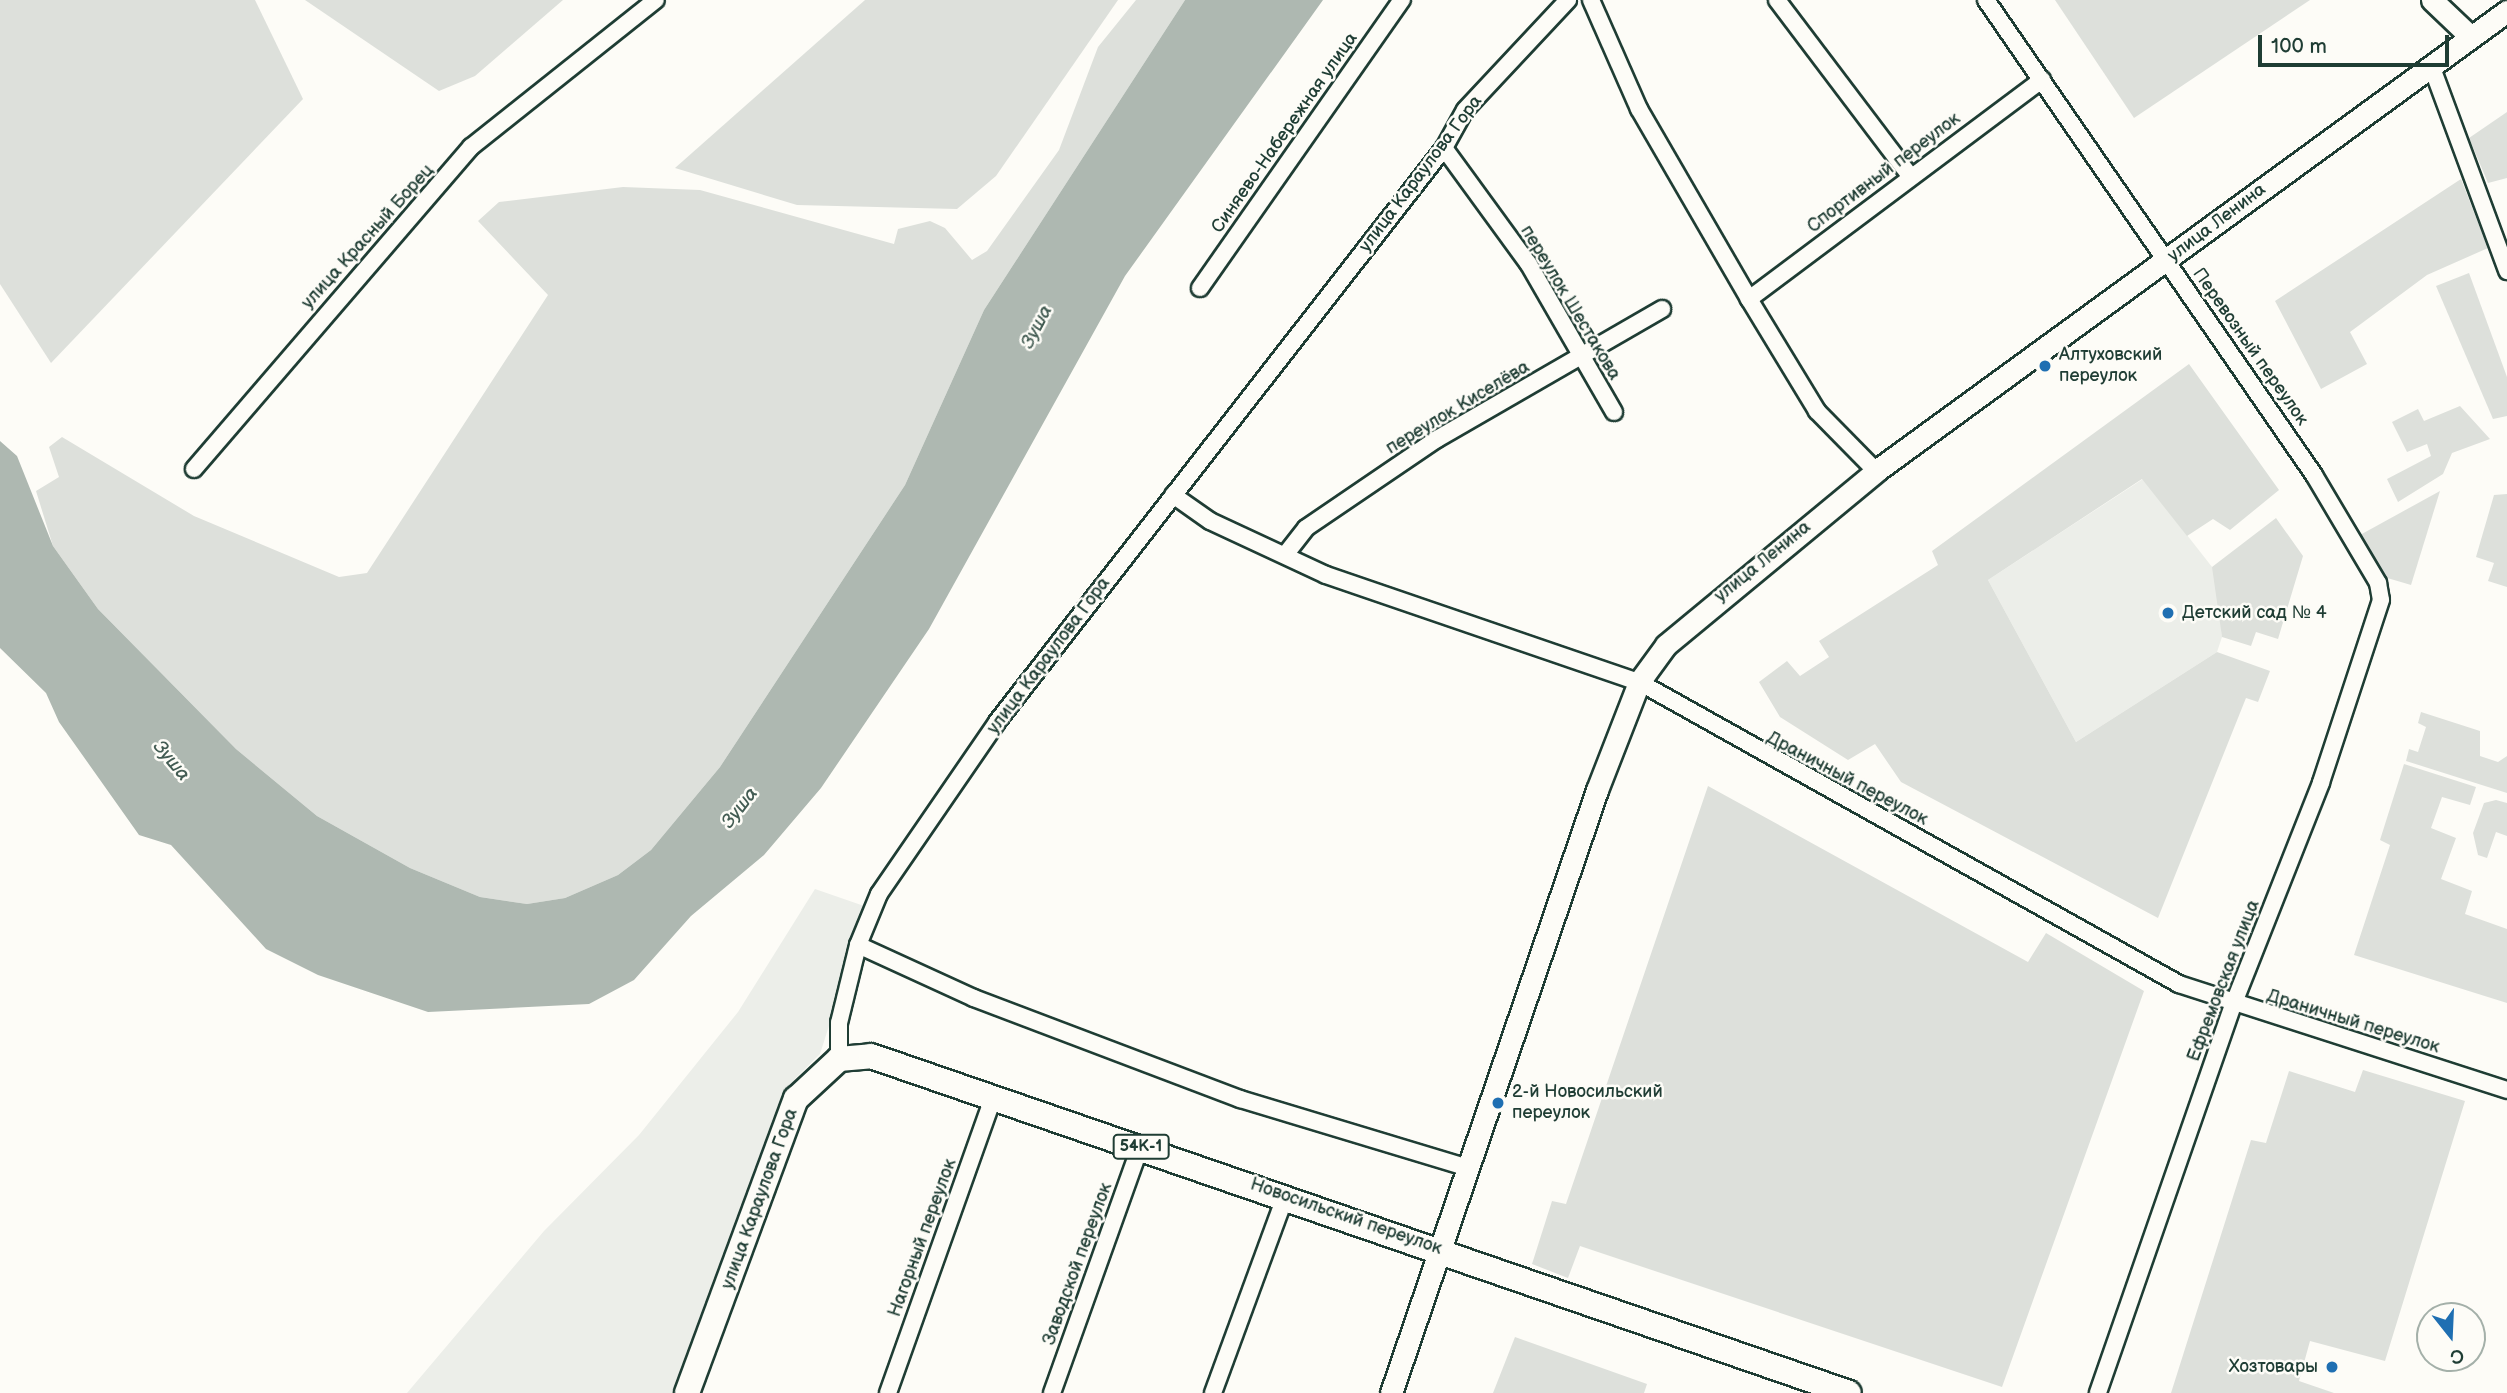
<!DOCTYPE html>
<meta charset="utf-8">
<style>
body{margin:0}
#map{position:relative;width:2507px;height:1393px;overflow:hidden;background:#fdfcf7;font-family:"Balsamiq Sans",sans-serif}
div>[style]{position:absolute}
.built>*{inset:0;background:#eceee9}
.green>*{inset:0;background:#dde0db}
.water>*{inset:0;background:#aeb8b1}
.roads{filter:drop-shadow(2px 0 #1f3d34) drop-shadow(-2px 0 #1f3d34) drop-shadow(0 2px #1f3d34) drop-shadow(0 -2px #1f3d34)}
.minor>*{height:16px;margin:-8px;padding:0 8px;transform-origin:8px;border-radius:8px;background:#fdfcf7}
.secondary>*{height:21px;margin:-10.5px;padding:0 10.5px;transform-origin:10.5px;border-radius:10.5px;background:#fdfcf7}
.primary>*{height:24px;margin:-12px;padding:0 12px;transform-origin:12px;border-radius:12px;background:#fdfcf7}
.dots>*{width:19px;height:19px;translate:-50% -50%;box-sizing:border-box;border:4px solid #fdfcf7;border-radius:50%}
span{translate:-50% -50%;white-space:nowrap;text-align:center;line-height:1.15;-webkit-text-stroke:5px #fdfcf7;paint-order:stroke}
.shield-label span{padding:2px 5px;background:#fdfcf7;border:2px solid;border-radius:5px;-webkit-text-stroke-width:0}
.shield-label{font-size:16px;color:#1f3d34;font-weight:700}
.street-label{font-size:18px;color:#1f3d34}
.poi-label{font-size:18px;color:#1f3d34}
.left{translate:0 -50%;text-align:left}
.right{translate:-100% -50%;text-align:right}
.water-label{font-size:19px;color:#435c53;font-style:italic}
.north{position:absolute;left:2416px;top:1302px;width:70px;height:70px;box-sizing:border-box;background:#fdfcf7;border:2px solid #a4b0a9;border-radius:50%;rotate:162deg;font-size:19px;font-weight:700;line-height:28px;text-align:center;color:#1f3d34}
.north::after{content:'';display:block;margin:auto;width:24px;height:32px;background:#1f6fb2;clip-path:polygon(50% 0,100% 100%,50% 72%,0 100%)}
.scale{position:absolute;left:2258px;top:35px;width:191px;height:32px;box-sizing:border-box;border:4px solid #1f3d34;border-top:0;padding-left:9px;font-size:21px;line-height:24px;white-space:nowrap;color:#1f3d34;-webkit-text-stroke:5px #fdfcf7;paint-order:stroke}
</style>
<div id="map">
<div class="built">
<i style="clip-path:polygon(2143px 479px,2216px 572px,2222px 637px,2217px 652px,2076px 742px,1988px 580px)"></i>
<i style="clip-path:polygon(815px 889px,867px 907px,820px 1054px,795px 1079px,774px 1115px,675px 1393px,407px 1393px,544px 1231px,639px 1135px,738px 1012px)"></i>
</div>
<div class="green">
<i style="clip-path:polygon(0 0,255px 0,303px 99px,51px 363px,0 284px)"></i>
<i style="clip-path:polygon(305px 0,563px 0,475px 76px,439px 91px)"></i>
<i style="clip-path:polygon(865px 0,1118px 0,996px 176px,957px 209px,797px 205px,675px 168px)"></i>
<i style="clip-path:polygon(1136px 0,1185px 0,984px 310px,905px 485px,720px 767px,651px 850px,618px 875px,565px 898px,527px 904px,480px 897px,410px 868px,317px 816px,236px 749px,98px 609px,53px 546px,36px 491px,59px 477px,49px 447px,62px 437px,194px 516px,339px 577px,367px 573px,548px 295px,478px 221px,499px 202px,623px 187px,700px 190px,894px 244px,898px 229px,930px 221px,945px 228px,972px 260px,987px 251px,1059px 150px,1098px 47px)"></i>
<i style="clip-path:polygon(2055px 0,2310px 0,2134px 118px)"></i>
<i style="clip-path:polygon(2507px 112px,2507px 178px,2488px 183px,2469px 138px)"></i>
<i style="clip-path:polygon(2461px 179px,2488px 248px,2427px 275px,2350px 332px,2367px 364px,2321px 389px,2275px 301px)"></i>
<i style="clip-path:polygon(2469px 273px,2507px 377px,2507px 416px,2493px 419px,2436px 286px)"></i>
<i style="clip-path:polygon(2189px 364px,2279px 490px,2230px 530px,2213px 519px,2187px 536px,2142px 479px,1988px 580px,2076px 742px,2217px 652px,2270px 671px,2258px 702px,2246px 698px,2158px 918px,1901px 782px,1875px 744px,1848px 760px,1780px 717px,1759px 682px,1787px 661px,1800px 676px,1829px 657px,1819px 641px,1938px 565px,1932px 551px)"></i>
<i style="clip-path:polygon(2460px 406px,2490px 439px,2452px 453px,2443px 474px,2398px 502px,2387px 479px,2431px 456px,2427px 444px,2407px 452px,2392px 422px,2418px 409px,2424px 421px)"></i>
<i style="clip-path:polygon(2440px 491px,2411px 585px,2384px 577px,2360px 535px)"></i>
<i style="clip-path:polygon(2507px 494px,2507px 587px,2488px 581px,2494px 563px,2476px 557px,2494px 495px)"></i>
<i style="clip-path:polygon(2276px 518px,2303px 556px,2278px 639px,2256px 632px,2251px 646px,2222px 637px,2212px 567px)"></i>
<i style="clip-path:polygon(2421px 712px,2480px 731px,2480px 756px,2498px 762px,2507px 756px,2507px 793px,2406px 761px,2409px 749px,2418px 752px,2426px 727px,2418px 723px)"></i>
<i style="clip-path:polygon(2404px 764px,2476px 787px,2470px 805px,2442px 797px,2431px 828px,2456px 838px,2441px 879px,2472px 891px,2465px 914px,2507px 929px,2507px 1003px,2354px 955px,2390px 845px,2380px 840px)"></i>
<i style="clip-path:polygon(1708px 786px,2028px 962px,2046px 933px,2144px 991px,2002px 1387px,1580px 1246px,1568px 1278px,1532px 1264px,1552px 1201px,1566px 1204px)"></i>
<i style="clip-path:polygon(2496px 800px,2507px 803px,2507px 836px,2496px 832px,2487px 858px,2478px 855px,2473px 833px,2484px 803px)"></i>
<i style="clip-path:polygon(2363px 1070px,2465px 1101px,2385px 1361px,2310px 1341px,2299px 1381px,2334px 1393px,2171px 1393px,2251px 1140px,2266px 1143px,2289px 1071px,2355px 1092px)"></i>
<i style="clip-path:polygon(1515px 1337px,1647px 1384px,1644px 1393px,1493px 1393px)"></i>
</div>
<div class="water">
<i style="clip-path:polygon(1185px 0,1323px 0,1125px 276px,929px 629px,821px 788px,764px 855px,691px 916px,634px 980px,589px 1004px,428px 1012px,318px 975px,266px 949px,171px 845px,139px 835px,59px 722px,46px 693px,0 648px,0 441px,17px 456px,53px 546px,98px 609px,236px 749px,317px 816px,410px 868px,480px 897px,527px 904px,565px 898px,618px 875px,651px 850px,720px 767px,905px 485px,984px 310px)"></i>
</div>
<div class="roads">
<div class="minor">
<i style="left:1591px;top:0;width:119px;rotate:66.2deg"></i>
<i style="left:1639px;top:109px;width:220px;rotate:59.9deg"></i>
<i style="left:1749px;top:299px;width:131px;rotate:58.7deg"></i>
<i style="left:1817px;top:411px;width:84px;rotate:45.5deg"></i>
<i style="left:1777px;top:0;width:221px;rotate:52.9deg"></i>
<i style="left:1986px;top:0;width:577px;rotate:55.37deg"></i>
<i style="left:2314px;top:475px;width:126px;rotate:59.3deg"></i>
<i style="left:2378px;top:583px;width:17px;rotate:80deg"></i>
<i style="left:2381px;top:600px;width:193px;rotate:108.2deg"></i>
<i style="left:2321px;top:783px;width:239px;rotate:111.6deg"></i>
<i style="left:2233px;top:1005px;width:411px;rotate:109.2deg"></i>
<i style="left:2431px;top:65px;width:220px;rotate:69.7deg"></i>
<i style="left:1444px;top:148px;width:142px;rotate:53.9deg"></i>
<i style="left:1528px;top:263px;width:172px;rotate:60deg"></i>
<i style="left:1200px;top:288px;width:352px;rotate:-55deg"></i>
<i style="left:1749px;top:299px;width:366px;rotate:-36.8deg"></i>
<i style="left:194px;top:469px;width:425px;rotate:-49.3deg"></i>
<i style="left:471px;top:147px;width:236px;rotate:-38.5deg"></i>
<i style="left:1173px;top:495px;width:45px;rotate:35.1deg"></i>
<i style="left:1210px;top:521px;width:128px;rotate:25deg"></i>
<i style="left:1326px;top:575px;width:331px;rotate:18.9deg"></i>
<i style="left:1639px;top:682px;width:619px;rotate:29.22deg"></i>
<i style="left:2179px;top:984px;width:345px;rotate:17.9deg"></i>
<i style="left:1285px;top:555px;width:34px;rotate:-52deg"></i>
<i style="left:1306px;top:528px;width:158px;rotate:-34.2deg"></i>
<i style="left:1437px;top:439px;width:260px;rotate:-30deg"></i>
<i style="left:858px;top:945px;width:128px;rotate:24.6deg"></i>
<i style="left:974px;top:998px;width:285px;rotate:20.8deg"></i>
<i style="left:1240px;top:1099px;width:239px;rotate:16.8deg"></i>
<i style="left:839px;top:1059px;width:36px;rotate:-90deg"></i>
<i style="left:839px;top:1023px;width:80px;rotate:-76.3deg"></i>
<i style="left:858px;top:945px;width:55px;rotate:-67.6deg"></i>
<i style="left:879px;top:894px;width:209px;rotate:-55.5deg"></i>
<i style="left:997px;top:722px;width:728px;rotate:-52.09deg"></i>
<i style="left:1444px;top:148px;width:43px;rotate:-61.1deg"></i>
<i style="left:1465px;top:110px;width:151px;rotate:-46.9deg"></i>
<i style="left:888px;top:1393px;width:315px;rotate:-70.4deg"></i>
<i style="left:1052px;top:1393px;width:261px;rotate:-70.3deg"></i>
<i style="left:1213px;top:1393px;width:209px;rotate:-69.8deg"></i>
</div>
<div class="secondary">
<i style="left:2432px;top:0;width:52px;rotate:43.5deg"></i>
<i style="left:1391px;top:1393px;width:637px;rotate:-71.14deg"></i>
<i style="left:1597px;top:790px;width:116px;rotate:-68.7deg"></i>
<i style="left:1639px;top:682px;width:46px;rotate:-53.9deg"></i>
<i style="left:1666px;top:645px;width:273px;rotate:-39.6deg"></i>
<i style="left:1876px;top:471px;width:781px;rotate:-36.09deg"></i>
</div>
<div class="primary">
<i style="left:687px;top:1393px;width:314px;rotate:-69.7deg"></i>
<i style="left:796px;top:1099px;width:59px;rotate:-42.9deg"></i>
<i style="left:839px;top:1059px;width:32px;rotate:-5deg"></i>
<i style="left:871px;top:1056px;width:1034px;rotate:19.01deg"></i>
</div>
</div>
<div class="dots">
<i style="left:2045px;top:366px;background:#1f6fb2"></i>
<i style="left:2168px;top:613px;background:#1f6fb2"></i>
<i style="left:1498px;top:1103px;background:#1f6fb2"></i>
<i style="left:2332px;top:1367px;background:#1f6fb2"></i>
</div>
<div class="shield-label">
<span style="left:1141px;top:1147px">54К-1</span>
</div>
<div class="street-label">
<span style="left:1285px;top:133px;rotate:-55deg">Синяево-Набережная улица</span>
<span style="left:1884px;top:173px;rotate:-37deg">Спортивный переулок</span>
<span style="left:1421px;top:174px;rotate:-53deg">улица Караулова Гора</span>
<span style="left:2217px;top:223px;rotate:-37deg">улица Ленина</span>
<span style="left:368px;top:237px;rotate:-48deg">улица Красный Борец</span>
<span style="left:1570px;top:303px;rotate:59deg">переулок Шестакова</span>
<span style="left:2250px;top:347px;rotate:55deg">Перевозный переулок</span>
<span style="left:1458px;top:408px;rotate:-31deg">переулок Киселёва</span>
<span style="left:1763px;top:562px;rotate:-39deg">улица Ленина</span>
<span style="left:1049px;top:656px;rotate:-53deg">улица Караулова Гора</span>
<span style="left:1847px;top:779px;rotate:28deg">Драничный переулок</span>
<span style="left:2224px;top:981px;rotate:-69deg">Ефремовская улица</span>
<span style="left:2353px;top:1022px;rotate:17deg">Драничный переулок</span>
<span style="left:760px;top:1199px;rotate:-70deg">улица Караулова Гора</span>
<span style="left:1346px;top:1217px;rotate:19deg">Новосильский переулок</span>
<span style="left:923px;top:1238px;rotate:-70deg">Нагорный переулок</span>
<span style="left:1078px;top:1264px;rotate:-70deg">Заводской переулок</span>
</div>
<div class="poi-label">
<span class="left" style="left:2059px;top:366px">Алтуховский<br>переулок</span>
<span class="left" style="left:2182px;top:613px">Детский сад № 4</span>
<span class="left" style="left:1512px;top:1103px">2-й Новосильский<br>переулок</span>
<span class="right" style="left:2318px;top:1367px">Хозтовары</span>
</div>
<div class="water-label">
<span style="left:1037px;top:327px;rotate:-62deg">Зуша</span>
<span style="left:171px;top:761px;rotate:50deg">Зуша</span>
<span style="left:740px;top:808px;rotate:-52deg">Зуша</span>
</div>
<div class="north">С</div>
<div class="scale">100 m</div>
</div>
